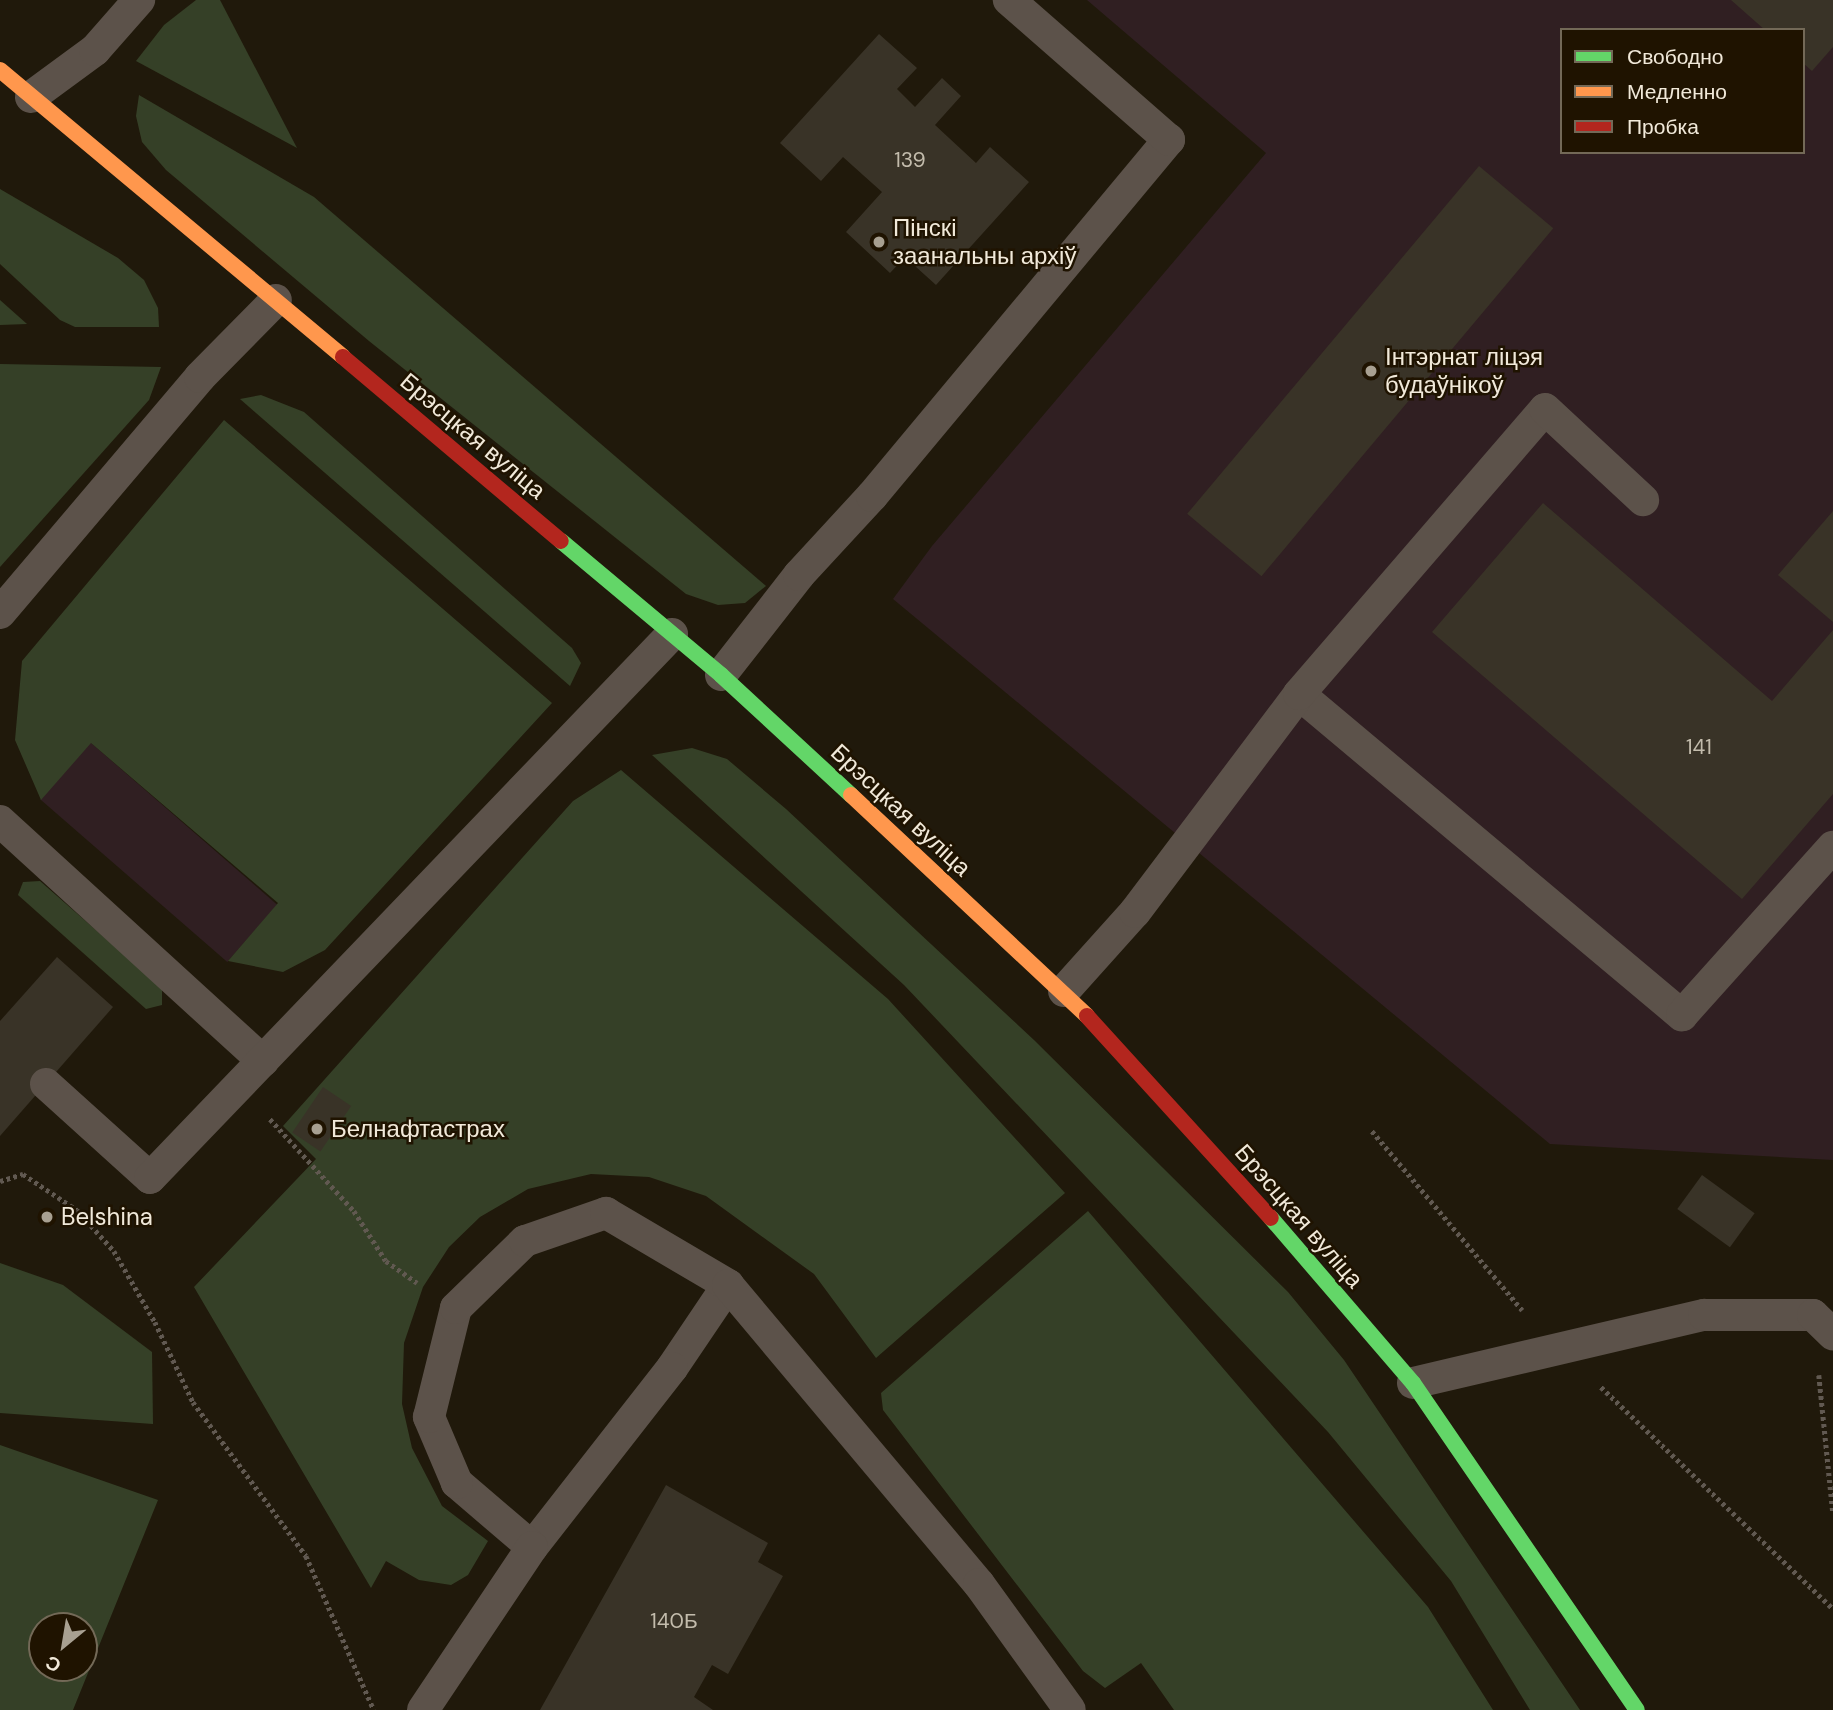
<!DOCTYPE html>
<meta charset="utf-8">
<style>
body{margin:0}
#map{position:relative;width:1833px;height:1710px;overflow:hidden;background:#20190b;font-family:"DM Sans",sans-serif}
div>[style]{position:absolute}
.industrial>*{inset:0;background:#301f22;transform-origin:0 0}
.green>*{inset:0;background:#354027}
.building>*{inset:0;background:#393327;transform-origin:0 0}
.path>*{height:4.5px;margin-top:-2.25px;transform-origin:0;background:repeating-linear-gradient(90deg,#615951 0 3.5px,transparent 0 7px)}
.lane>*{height:32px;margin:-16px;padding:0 16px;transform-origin:16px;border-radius:16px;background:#5c524a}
.fast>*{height:16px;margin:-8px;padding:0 8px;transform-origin:8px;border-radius:8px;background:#63d668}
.slow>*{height:16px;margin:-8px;padding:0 8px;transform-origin:8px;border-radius:8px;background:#ff974d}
.jam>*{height:16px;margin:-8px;padding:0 8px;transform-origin:8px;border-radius:8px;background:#b3261e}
.dots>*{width:19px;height:19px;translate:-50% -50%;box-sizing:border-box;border:4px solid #1f1300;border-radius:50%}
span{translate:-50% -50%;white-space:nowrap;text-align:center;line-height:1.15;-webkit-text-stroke:5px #1f1300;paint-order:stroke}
.number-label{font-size:21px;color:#c3bcac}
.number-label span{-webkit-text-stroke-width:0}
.poi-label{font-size:24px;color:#f1e9d9}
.left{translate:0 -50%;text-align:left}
.street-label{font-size:24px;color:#f1e9d9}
.legend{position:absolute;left:1560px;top:28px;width:245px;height:126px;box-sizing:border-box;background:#1f1300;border:2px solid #736957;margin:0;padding:9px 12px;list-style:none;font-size:21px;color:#f1e9d9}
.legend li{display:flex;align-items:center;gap:14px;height:35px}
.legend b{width:35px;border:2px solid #736957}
.north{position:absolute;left:28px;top:1612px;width:70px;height:70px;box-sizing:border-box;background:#1f1300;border:2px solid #736957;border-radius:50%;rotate:210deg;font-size:19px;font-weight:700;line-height:28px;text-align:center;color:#f1e9d9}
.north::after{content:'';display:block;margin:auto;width:24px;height:32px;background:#a8a091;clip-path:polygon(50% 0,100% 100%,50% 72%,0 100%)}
</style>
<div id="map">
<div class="industrial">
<i style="clip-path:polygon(evenodd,1087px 0,1833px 0,1833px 1160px,1550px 1144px,893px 599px,932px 546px,1266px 153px,1087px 0,1562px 30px,1803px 30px,1803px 152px,1562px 152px,1562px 30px)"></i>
<i style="left:90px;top:742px;width:248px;height:76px;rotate:41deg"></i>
</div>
<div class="green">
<i style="clip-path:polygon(196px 0,220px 0,297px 148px,136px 61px,164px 25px)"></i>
<i style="clip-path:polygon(139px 95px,314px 197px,766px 586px,745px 603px,718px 605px,686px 594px,369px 341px,166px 170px,142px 142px,136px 116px)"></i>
<i style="clip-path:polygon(0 189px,118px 258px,144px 280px,158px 308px,159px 327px,75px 327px,60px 320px,0 264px)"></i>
<i style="clip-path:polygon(0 300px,27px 324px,0 325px)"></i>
<i style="clip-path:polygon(0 364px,161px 367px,149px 400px,0 567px)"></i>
<i style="clip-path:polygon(261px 395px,304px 412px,572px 648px,581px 663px,570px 686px,240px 399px)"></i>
<i style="clip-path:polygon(224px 420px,552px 703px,325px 950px,283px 972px,228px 961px,278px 903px,91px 743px,41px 800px,15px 740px,22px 661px)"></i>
<i style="clip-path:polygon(692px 748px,727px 759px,786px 809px,1034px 1040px,1288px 1292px,1344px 1360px,1580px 1710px,1530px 1710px,1451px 1581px,1328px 1432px,904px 985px,652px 755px)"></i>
<i style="clip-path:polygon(621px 770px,888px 999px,1065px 1193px,876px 1358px,814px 1274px,706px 1196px,649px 1177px,591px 1174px,528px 1189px,480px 1217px,449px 1247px,423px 1287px,404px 1343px,402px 1404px,412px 1448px,442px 1506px,488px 1541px,468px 1575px,451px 1585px,419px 1580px,386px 1561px,371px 1588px,194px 1287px,316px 1159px,283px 1126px,573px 801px)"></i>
<i style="clip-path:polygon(40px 881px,162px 988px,162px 1005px,146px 1009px,18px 895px,23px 882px)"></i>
<i style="clip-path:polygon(1088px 1211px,1428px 1607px,1493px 1710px,1174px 1710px,1141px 1663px,1105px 1688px,1083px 1671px,883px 1410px,881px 1393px)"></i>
<i style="clip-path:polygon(0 1263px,63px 1285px,152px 1352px,153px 1424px,0 1413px)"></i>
<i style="clip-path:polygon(evenodd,0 1445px,158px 1500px,73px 1710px,0 1710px,0 1445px,42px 1626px,84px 1626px,84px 1668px,42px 1668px,42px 1626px)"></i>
</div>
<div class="building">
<i style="clip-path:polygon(1731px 0,1833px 0,1833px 47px,1812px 71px,1803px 63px,1803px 30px,1765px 30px)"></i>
<i style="clip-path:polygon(879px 34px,917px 68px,897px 89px,915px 107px,942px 78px,961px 96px,935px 125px,976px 163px,990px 147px,1029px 182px,936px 285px,905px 257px,890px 273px,846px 232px,882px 192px,863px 175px,843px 157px,821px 181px,780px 143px)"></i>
<i style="left:1479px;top:166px;width:97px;height:454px;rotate:40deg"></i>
<i style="clip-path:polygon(1543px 503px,1772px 701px,1833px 630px,1833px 794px,1742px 899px,1432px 632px)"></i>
<i style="clip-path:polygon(1833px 511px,1833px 622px,1778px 575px)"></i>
<i style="clip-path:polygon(57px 957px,113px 1007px,0 1136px,0 1021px)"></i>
<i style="left:323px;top:1087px;width:34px;height:55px;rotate:34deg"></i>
<i style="left:1702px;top:1175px;width:65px;height:42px;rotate:36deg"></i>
<i style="clip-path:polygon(666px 1485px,768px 1543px,758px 1562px,783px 1576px,728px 1674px,712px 1665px,694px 1697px,713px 1710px,540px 1710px)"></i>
</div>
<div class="path">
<i style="left:270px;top:1119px;width:125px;rotate:47.6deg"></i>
<i style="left:354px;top:1211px;width:59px;rotate:57.4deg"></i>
<i style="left:386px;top:1261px;width:38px;rotate:35deg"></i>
<i style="left:1372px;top:1131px;width:234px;rotate:50deg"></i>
<i style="left:0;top:1181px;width:24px;rotate:-17deg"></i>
<i style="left:23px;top:1174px;width:65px;rotate:33.7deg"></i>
<i style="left:77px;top:1210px;width:55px;rotate:47.9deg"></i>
<i style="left:114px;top:1251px;width:82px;rotate:60deg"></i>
<i style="left:155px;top:1322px;width:89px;rotate:64.6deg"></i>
<i style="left:193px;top:1402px;width:191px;rotate:53.7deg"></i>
<i style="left:306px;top:1556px;width:168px;rotate:66.2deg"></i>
<i style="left:1819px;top:1375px;width:138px;rotate:84.2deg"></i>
<i style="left:1601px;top:1387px;width:321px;rotate:43.7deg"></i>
</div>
<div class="lane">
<i style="left:31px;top:97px;width:79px;rotate:-36.3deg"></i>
<i style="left:95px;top:50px;width:67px;rotate:-48.7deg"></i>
<i style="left:0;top:613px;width:309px;rotate:-49.7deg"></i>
<i style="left:200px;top:377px;width:108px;rotate:-45.4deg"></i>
<i style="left:721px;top:675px;width:127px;rotate:-52deg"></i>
<i style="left:799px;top:575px;width:108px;rotate:-47.3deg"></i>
<i style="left:872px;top:496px;width:464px;rotate:-50.2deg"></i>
<i style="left:1169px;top:140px;width:213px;rotate:-138.8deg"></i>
<i style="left:1299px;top:694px;width:500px;rotate:40deg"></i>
<i style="left:1682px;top:1015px;width:226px;rotate:-48.1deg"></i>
<i style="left:0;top:821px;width:356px;rotate:42.4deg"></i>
<i style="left:1064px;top:991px;width:106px;rotate:-48.1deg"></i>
<i style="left:1135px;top:912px;width:273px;rotate:-53deg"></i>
<i style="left:1299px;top:694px;width:376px;rotate:-49.2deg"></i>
<i style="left:1545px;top:409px;width:134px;rotate:42.9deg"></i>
<i style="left:46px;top:1084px;width:140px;rotate:42.1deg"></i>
<i style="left:150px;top:1178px;width:754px;rotate:-46.18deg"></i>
<i style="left:728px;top:1285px;width:100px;rotate:124deg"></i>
<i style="left:672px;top:1368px;width:227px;rotate:128deg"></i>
<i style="left:532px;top:1547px;width:99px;rotate:-139.5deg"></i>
<i style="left:457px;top:1483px;width:72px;rotate:-113deg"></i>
<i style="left:429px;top:1417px;width:112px;rotate:-76.1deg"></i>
<i style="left:456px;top:1308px;width:96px;rotate:-44.2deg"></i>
<i style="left:525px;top:1241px;width:86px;rotate:-19.1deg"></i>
<i style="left:606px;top:1213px;width:142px;rotate:30.5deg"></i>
<i style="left:728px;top:1285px;width:390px;rotate:50deg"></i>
<i style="left:979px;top:1584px;width:155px;rotate:54.2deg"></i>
<i style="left:1413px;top:1383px;width:299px;rotate:-13.2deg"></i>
<i style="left:1704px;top:1315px;width:109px"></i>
<i style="left:1813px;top:1315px;width:28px;rotate:44deg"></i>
<i style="left:423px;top:1710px;width:196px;rotate:-56.2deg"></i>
</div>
<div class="fast">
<i style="left:561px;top:541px;width:209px;rotate:39.9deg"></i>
<i style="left:721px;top:675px;width:177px;rotate:42.7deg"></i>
<i style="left:1271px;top:1218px;width:218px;rotate:49.3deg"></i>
<i style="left:1413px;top:1383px;width:396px;rotate:55.6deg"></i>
</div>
<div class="slow">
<i style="left:0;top:70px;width:447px;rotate:39.9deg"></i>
<i style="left:851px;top:795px;width:323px;rotate:43.1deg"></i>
</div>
<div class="jam">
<i style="left:343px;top:357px;width:285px;rotate:40.2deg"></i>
<i style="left:1087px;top:1016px;width:273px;rotate:47.7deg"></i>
</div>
<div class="dots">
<i style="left:879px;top:242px;background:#a8a091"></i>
<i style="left:1371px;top:371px;background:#a8a091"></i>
<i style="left:317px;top:1129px;background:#a8a091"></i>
<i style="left:47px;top:1217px;background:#a8a091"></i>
</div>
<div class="number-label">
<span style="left:910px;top:160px">139</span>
<span style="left:1699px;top:747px">141</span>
<span style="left:674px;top:1621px">140Б</span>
</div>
<div class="poi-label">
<span class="left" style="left:893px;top:242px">Пінскі<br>заанальны архіў</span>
<span class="left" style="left:1385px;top:371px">Інтэрнат ліцэя<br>будаўнікоў</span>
<span class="left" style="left:331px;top:1129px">Белнафтастрах</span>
<span class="left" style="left:61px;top:1217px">Belshina</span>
</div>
<div class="street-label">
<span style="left:473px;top:436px;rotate:40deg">Брэсцкая вуліца</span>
<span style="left:901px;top:810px;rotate:43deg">Брэсцкая вуліца</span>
<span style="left:1299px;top:1216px;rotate:49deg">Брэсцкая вуліца</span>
</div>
<ul class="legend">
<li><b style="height:9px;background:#63d668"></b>Свободно</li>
<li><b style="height:9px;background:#ff974d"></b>Медленно</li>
<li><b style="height:9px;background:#b3261e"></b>Пробка</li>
</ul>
<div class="north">С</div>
</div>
